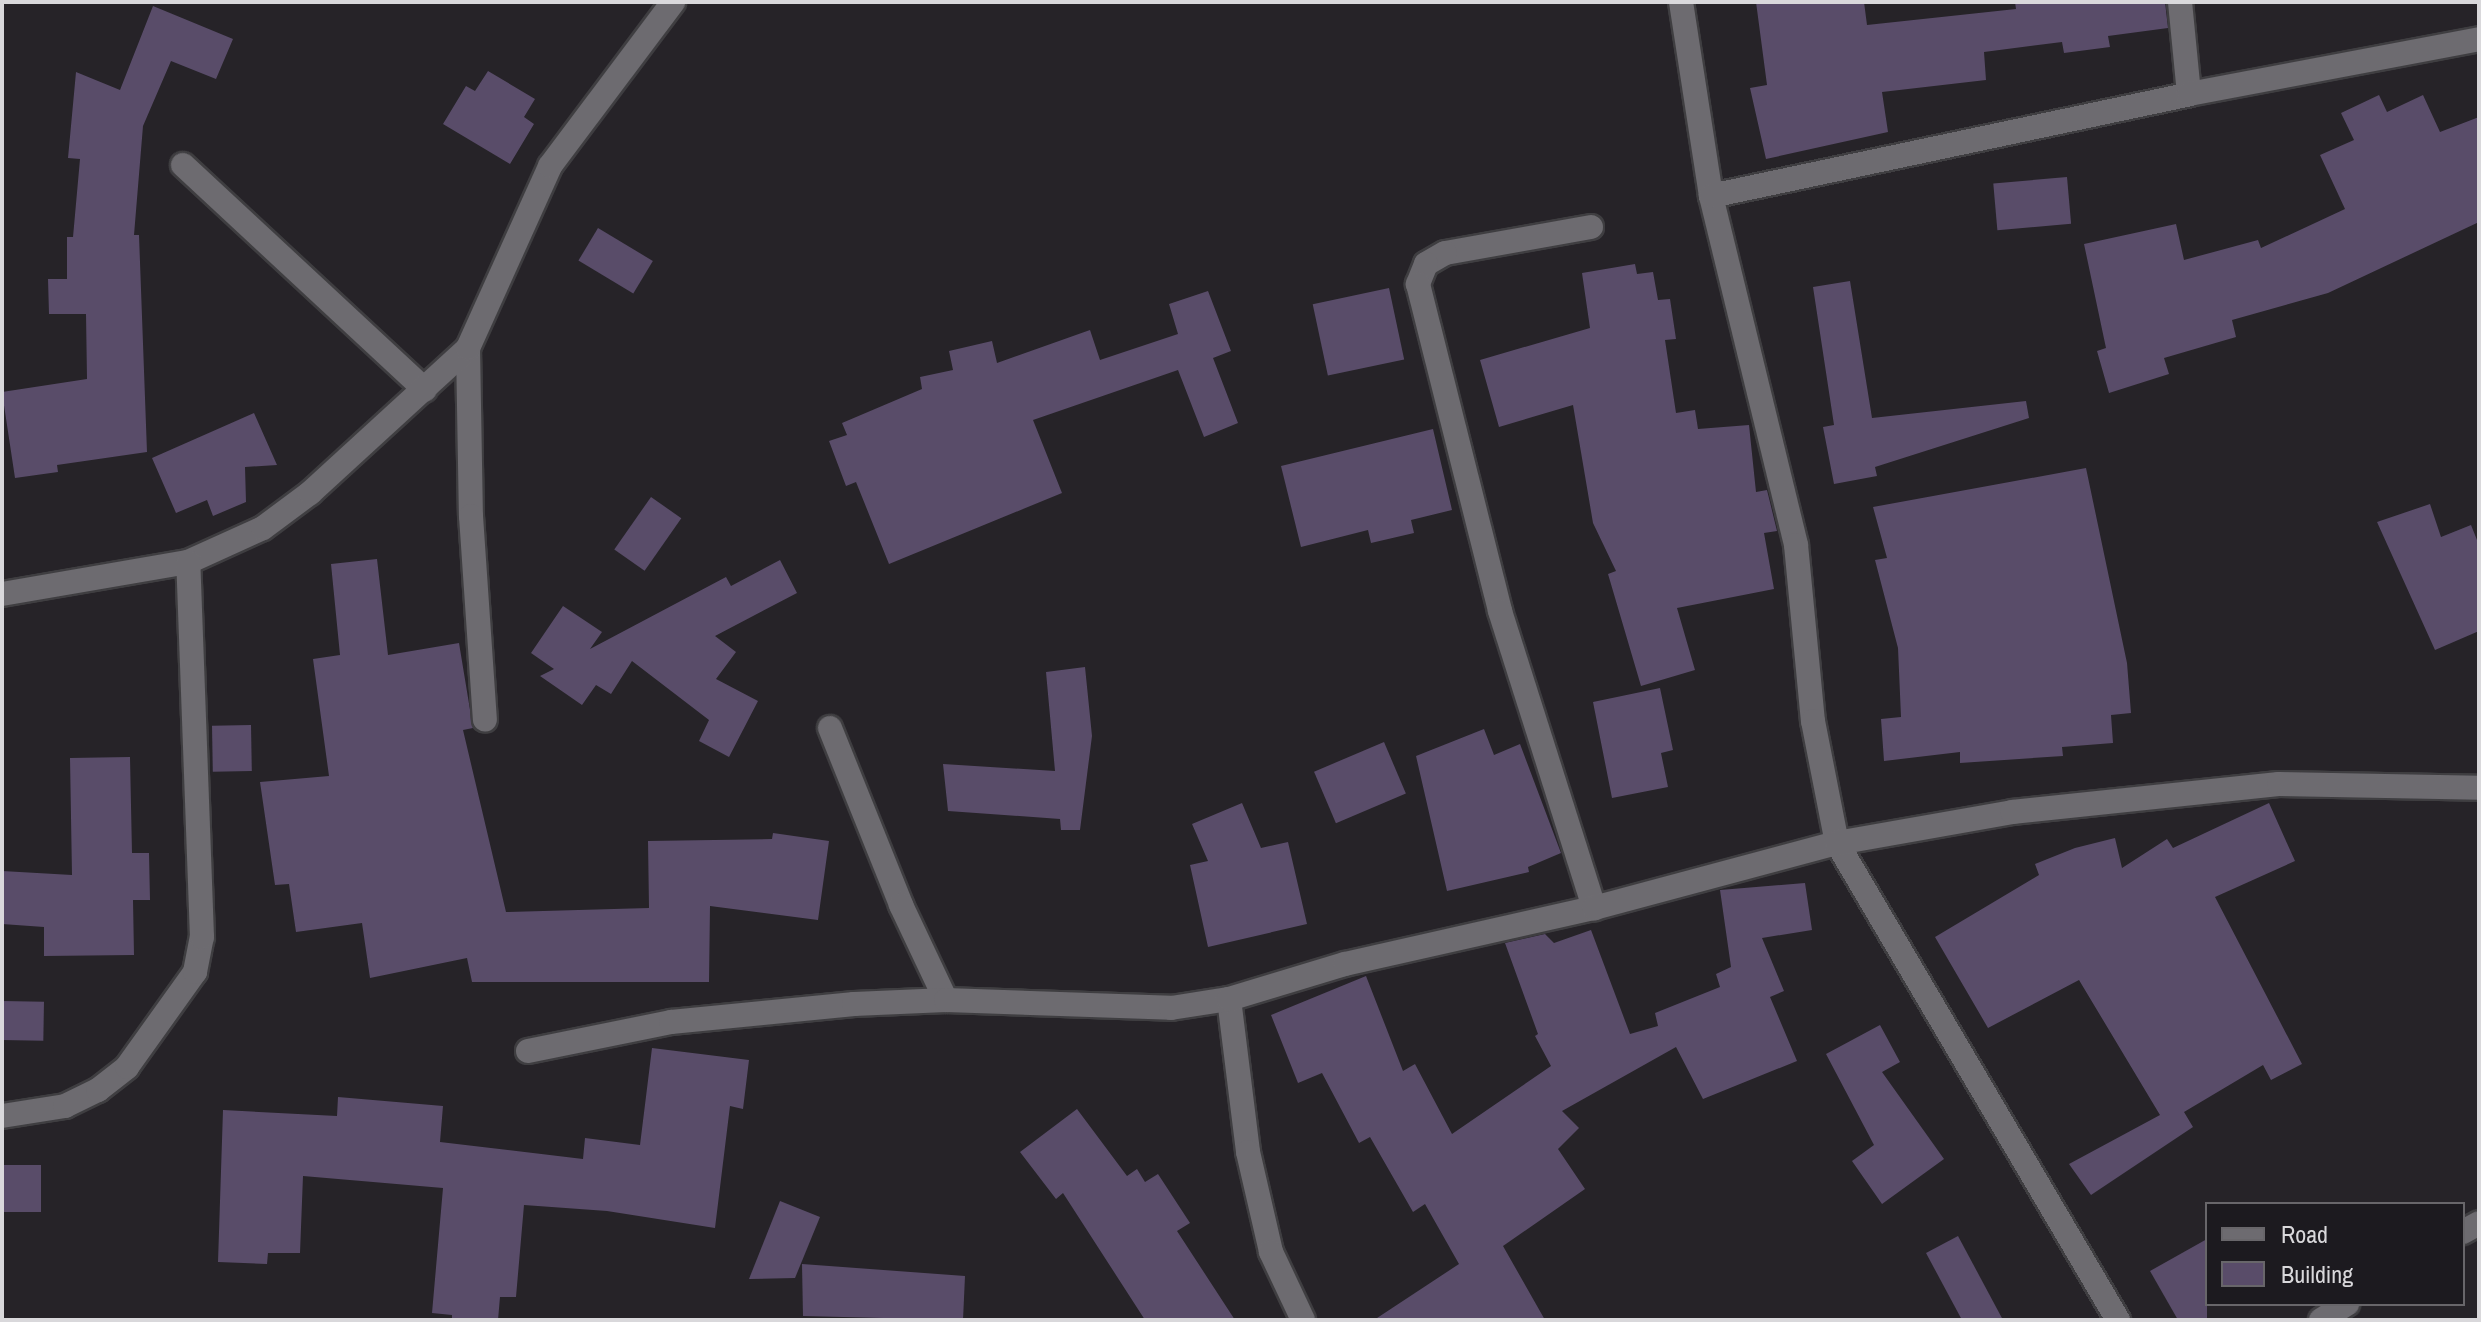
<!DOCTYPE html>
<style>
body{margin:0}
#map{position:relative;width:2481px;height:1322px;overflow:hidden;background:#262328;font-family:"Archivo Narrow",sans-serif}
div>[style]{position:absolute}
.building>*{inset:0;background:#594c69;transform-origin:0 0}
.roads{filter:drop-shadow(2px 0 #3f3e41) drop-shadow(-2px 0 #3f3e41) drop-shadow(0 2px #3f3e41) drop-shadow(0 -2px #3f3e41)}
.minor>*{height:24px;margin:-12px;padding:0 12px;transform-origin:12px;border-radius:12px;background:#6d6b70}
span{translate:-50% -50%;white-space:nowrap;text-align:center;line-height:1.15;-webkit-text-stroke:8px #1c1a1f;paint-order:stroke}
.frame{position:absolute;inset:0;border:4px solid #d9d8db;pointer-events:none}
.legend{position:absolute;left:2205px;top:1202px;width:260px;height:104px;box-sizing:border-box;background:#1c1a1f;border:2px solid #68666a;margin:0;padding:10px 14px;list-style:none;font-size:24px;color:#d9d8db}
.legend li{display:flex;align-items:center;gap:16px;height:40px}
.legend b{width:40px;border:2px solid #68666a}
</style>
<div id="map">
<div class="building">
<i style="clip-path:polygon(1756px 2px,1864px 2px,1867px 25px,2016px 9px,2015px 2px,2165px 2px,2168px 28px,2108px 36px,2110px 47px,2064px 53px,2062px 42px,1984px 52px,1986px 80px,1882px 92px,1888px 132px,1766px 159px,1750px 88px,1767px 85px)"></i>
<i style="clip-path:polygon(153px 6px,233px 39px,216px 79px,171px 61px,143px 126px,134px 235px,139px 235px,147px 452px,57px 465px,58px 472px,15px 478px,2px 392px,87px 379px,86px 314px,49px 314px,48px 279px,67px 279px,67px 237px,73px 237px,80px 159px,68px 158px,76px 72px,120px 90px)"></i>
<i style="clip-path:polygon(488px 71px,535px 99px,524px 117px,534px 124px,510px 164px,443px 124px,466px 86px,475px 91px)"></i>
<i style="clip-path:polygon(2379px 95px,2387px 112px,2423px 95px,2440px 132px,2479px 117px,2479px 222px,2328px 293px,2232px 320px,2236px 337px,2164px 358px,2169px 374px,2109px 393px,2097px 351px,2106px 348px,2084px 244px,2176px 224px,2184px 260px,2258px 240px,2261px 248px,2345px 209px,2320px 155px,2354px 140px,2341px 113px)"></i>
<i style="left:2067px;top:177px;width:47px;height:74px;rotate:85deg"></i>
<i style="left:598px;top:228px;width:64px;height:38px;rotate:31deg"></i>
<i style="clip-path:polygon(1635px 264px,1637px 274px,1653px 272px,1658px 300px,1670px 299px,1676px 339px,1665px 340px,1676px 413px,1695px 410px,1698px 429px,1749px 425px,1756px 492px,1767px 490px,1777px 531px,1764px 533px,1774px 589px,1677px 608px,1695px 670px,1641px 686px,1608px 574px,1616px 571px,1593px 523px,1573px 405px,1499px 427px,1480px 360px,1590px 328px,1582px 273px)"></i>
<i style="clip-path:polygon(1850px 281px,1872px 418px,2026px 401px,2029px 418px,1875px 467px,1877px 476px,1834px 484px,1823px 427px,1834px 425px,1813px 287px)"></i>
<i style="left:1389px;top:288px;width:73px;height:78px;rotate:78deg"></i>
<i style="clip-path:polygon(1208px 291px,1231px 351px,1213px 358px,1238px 423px,1204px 437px,1178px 370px,1033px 420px,1062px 493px,889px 564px,856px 482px,846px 486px,829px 441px,847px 435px,842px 423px,922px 389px,920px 377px,953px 370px,949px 351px,992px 341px,997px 363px,1090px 330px,1100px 360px,1178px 334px,1169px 304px)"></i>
<i style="clip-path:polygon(254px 413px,277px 465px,245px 467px,246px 502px,213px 516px,207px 500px,176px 513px,152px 458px)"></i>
<i style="clip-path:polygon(1433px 429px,1452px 510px,1411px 520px,1414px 533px,1371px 543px,1368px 530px,1301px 547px,1281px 466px)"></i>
<i style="clip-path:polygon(2086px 468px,2127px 663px,2131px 713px,2111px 715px,2113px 743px,2062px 747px,2063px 756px,1960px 763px,1960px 752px,1884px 761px,1881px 719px,1901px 717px,1898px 648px,1875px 560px,1887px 558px,1873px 507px)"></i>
<i style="left:651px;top:497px;width:37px;height:64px;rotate:35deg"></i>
<i style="clip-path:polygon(2430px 504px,2441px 537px,2471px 525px,2479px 545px,2479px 631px,2435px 650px,2377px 522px)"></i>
<i style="clip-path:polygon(377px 559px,388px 655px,459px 643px,473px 728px,463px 730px,506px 912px,649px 908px,648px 841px,772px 839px,773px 833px,829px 841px,818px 920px,710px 906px,709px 982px,472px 982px,467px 958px,370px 978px,362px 923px,296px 932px,289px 884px,275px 885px,260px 782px,329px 776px,313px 659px,340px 655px,331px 564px)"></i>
<i style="clip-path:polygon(780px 560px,797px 593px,715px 636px,736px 652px,716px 679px,758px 701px,729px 757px,699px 741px,709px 720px,632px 661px,611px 694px,596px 685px,582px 705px,540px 676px,554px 669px,531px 653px,563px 606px,602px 632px,590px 649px,726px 577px,731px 586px)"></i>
<i style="clip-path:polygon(1085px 667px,1092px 736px,1080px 830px,1061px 830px,1060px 819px,948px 811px,943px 764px,1055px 771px,1046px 672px)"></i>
<i style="clip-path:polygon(1660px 688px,1673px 750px,1661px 753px,1668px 787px,1612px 798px,1593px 702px)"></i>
<i style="left:251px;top:725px;width:46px;height:39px;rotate:89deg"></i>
<i style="clip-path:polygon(1484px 729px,1494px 755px,1520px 744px,1561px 853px,1528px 867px,1529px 872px,1447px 891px,1416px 756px)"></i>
<i style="left:1384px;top:742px;width:56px;height:76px;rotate:67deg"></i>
<i style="clip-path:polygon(130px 757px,132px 853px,149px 853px,150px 900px,133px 900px,134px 955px,44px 956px,44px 927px,2px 924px,2px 871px,72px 875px,70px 758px)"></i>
<i style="clip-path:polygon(1242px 803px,1261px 848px,1288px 842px,1307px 924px,1208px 947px,1190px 865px,1208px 861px,1192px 824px)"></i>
<i style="clip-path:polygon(2269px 803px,2295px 861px,2215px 897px,2302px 1064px,2271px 1080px,2263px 1065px,2184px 1112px,2193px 1127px,2091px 1195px,2069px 1164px,2160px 1115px,2079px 980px,1988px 1028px,1935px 937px,2039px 875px,2035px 864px,2075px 848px,2115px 838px,2122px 868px,2167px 839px,2173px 848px)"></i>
<i style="clip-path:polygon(1805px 883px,1812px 930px,1762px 938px,1784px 991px,1770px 997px,1797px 1061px,1703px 1099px,1676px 1047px,1562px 1111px,1579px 1128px,1558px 1149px,1585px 1189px,1503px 1246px,1545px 1320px,1374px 1320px,1459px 1264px,1425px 1204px,1413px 1212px,1370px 1137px,1359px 1143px,1322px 1073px,1298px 1083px,1271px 1015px,1366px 976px,1403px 1071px,1415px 1064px,1452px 1134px,1551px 1066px,1535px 1036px,1538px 1034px,1505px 943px,1545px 934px,1554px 943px,1591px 930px,1630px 1034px,1658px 1026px,1655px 1013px,1720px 987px,1716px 974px,1731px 967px,1720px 890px)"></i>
<i style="left:2px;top:1001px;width:42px;height:39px;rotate:1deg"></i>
<i style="clip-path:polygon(1880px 1025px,1900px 1062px,1882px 1072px,1944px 1159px,1882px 1204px,1852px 1161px,1874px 1145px,1826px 1054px)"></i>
<i style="clip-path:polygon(652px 1048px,749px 1060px,743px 1109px,730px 1106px,715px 1228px,607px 1211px,524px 1205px,516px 1297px,500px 1297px,498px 1320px,452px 1320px,452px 1315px,432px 1313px,443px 1188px,303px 1176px,300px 1253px,268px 1253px,267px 1264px,218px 1262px,223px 1110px,337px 1116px,338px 1097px,443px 1106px,440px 1142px,583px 1159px,585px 1138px,640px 1145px)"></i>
<i style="clip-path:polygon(1077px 1109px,1127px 1176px,1137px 1169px,1145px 1182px,1158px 1174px,1190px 1223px,1177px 1231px,1235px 1320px,1145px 1320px,1063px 1193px,1056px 1199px,1020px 1152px)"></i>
<i style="left:2px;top:1165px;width:39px;height:47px"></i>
<i style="clip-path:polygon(780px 1201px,820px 1217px,795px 1278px,749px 1279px)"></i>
<i style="clip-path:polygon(1958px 1236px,2003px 1320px,1962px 1320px,1926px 1253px)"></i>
<i style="clip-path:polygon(2207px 1239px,2207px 1320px,2178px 1320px,2150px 1271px)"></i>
<i style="clip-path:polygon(802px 1264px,965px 1276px,963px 1320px,803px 1316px)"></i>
</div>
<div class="roads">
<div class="minor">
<i style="left:1681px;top:2px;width:196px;rotate:81.2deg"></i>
<i style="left:1711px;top:196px;width:359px;rotate:76.3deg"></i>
<i style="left:1796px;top:545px;width:177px;rotate:84.5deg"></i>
<i style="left:1813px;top:721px;width:124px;rotate:78.9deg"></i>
<i style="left:1837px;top:843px;width:554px;rotate:59.5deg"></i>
<i style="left:2180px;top:2px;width:92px;rotate:84.4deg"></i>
<i style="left:183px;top:165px;width:330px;rotate:42.9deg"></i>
<i style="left:1711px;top:196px;width:489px;rotate:-12deg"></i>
<i style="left:2189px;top:94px;width:295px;rotate:-10.7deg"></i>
<i style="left:1591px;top:227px;width:148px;rotate:169.9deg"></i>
<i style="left:1445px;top:253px;width:22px;rotate:150deg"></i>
<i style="left:1426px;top:264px;width:22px;rotate:112deg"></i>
<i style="left:1418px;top:284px;width:337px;rotate:75.9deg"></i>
<i style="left:1500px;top:611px;width:312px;rotate:72.4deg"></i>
<i style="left:468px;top:348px;width:168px;rotate:89deg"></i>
<i style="left:471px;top:516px;width:204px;rotate:86.1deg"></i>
<i style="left:2px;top:594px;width:189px;rotate:-9.8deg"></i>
<i style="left:188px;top:562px;width:82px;rotate:-24.4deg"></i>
<i style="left:263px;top:528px;width:59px;rotate:-36.7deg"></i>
<i style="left:310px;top:493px;width:214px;rotate:-42.5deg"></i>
<i style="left:468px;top:348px;width:200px;rotate:-65.7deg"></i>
<i style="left:550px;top:166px;width:205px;rotate:-53.1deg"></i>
<i style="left:830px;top:728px;width:191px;rotate:68.1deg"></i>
<i style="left:901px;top:905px;width:105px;rotate:64.7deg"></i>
<i style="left:1229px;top:999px;width:154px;rotate:82.9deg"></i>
<i style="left:1248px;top:1152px;width:103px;rotate:77deg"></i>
<i style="left:1271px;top:1252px;width:75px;rotate:64.8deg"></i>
<i style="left:528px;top:1051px;width:146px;rotate:-11.5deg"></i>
<i style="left:671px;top:1022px;width:184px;rotate:-5.6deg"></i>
<i style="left:854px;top:1004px;width:92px;rotate:-2.5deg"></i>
<i style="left:946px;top:1000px;width:225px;rotate:2deg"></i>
<i style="left:1171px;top:1008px;width:59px;rotate:-8.8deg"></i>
<i style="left:1229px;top:999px;width:121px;rotate:-16.8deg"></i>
<i style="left:1345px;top:964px;width:255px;rotate:-12.7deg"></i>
<i style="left:1594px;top:908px;width:252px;rotate:-15deg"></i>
<i style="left:1837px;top:843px;width:178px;rotate:-10deg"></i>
<i style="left:2012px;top:812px;width:268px;rotate:-6deg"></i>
<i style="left:2279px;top:784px;width:200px;rotate:1.1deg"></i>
<i style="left:2px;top:1116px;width:64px;rotate:-9deg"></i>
<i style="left:65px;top:1106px;width:37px;rotate:-26deg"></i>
<i style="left:98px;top:1090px;width:37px;rotate:-38deg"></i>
<i style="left:127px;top:1067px;width:117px;rotate:-54.4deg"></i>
<i style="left:195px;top:972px;width:36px;rotate:-79deg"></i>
<i style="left:202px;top:937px;width:375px;rotate:-92.1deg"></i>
<i style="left:2463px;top:1232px;width:18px;rotate:-29deg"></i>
<i style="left:2321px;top:1320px;width:31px;rotate:-32deg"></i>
</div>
</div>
<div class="frame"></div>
<ul class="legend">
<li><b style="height:10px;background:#6d6b70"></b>Road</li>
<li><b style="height:22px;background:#594c69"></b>Building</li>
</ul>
</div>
